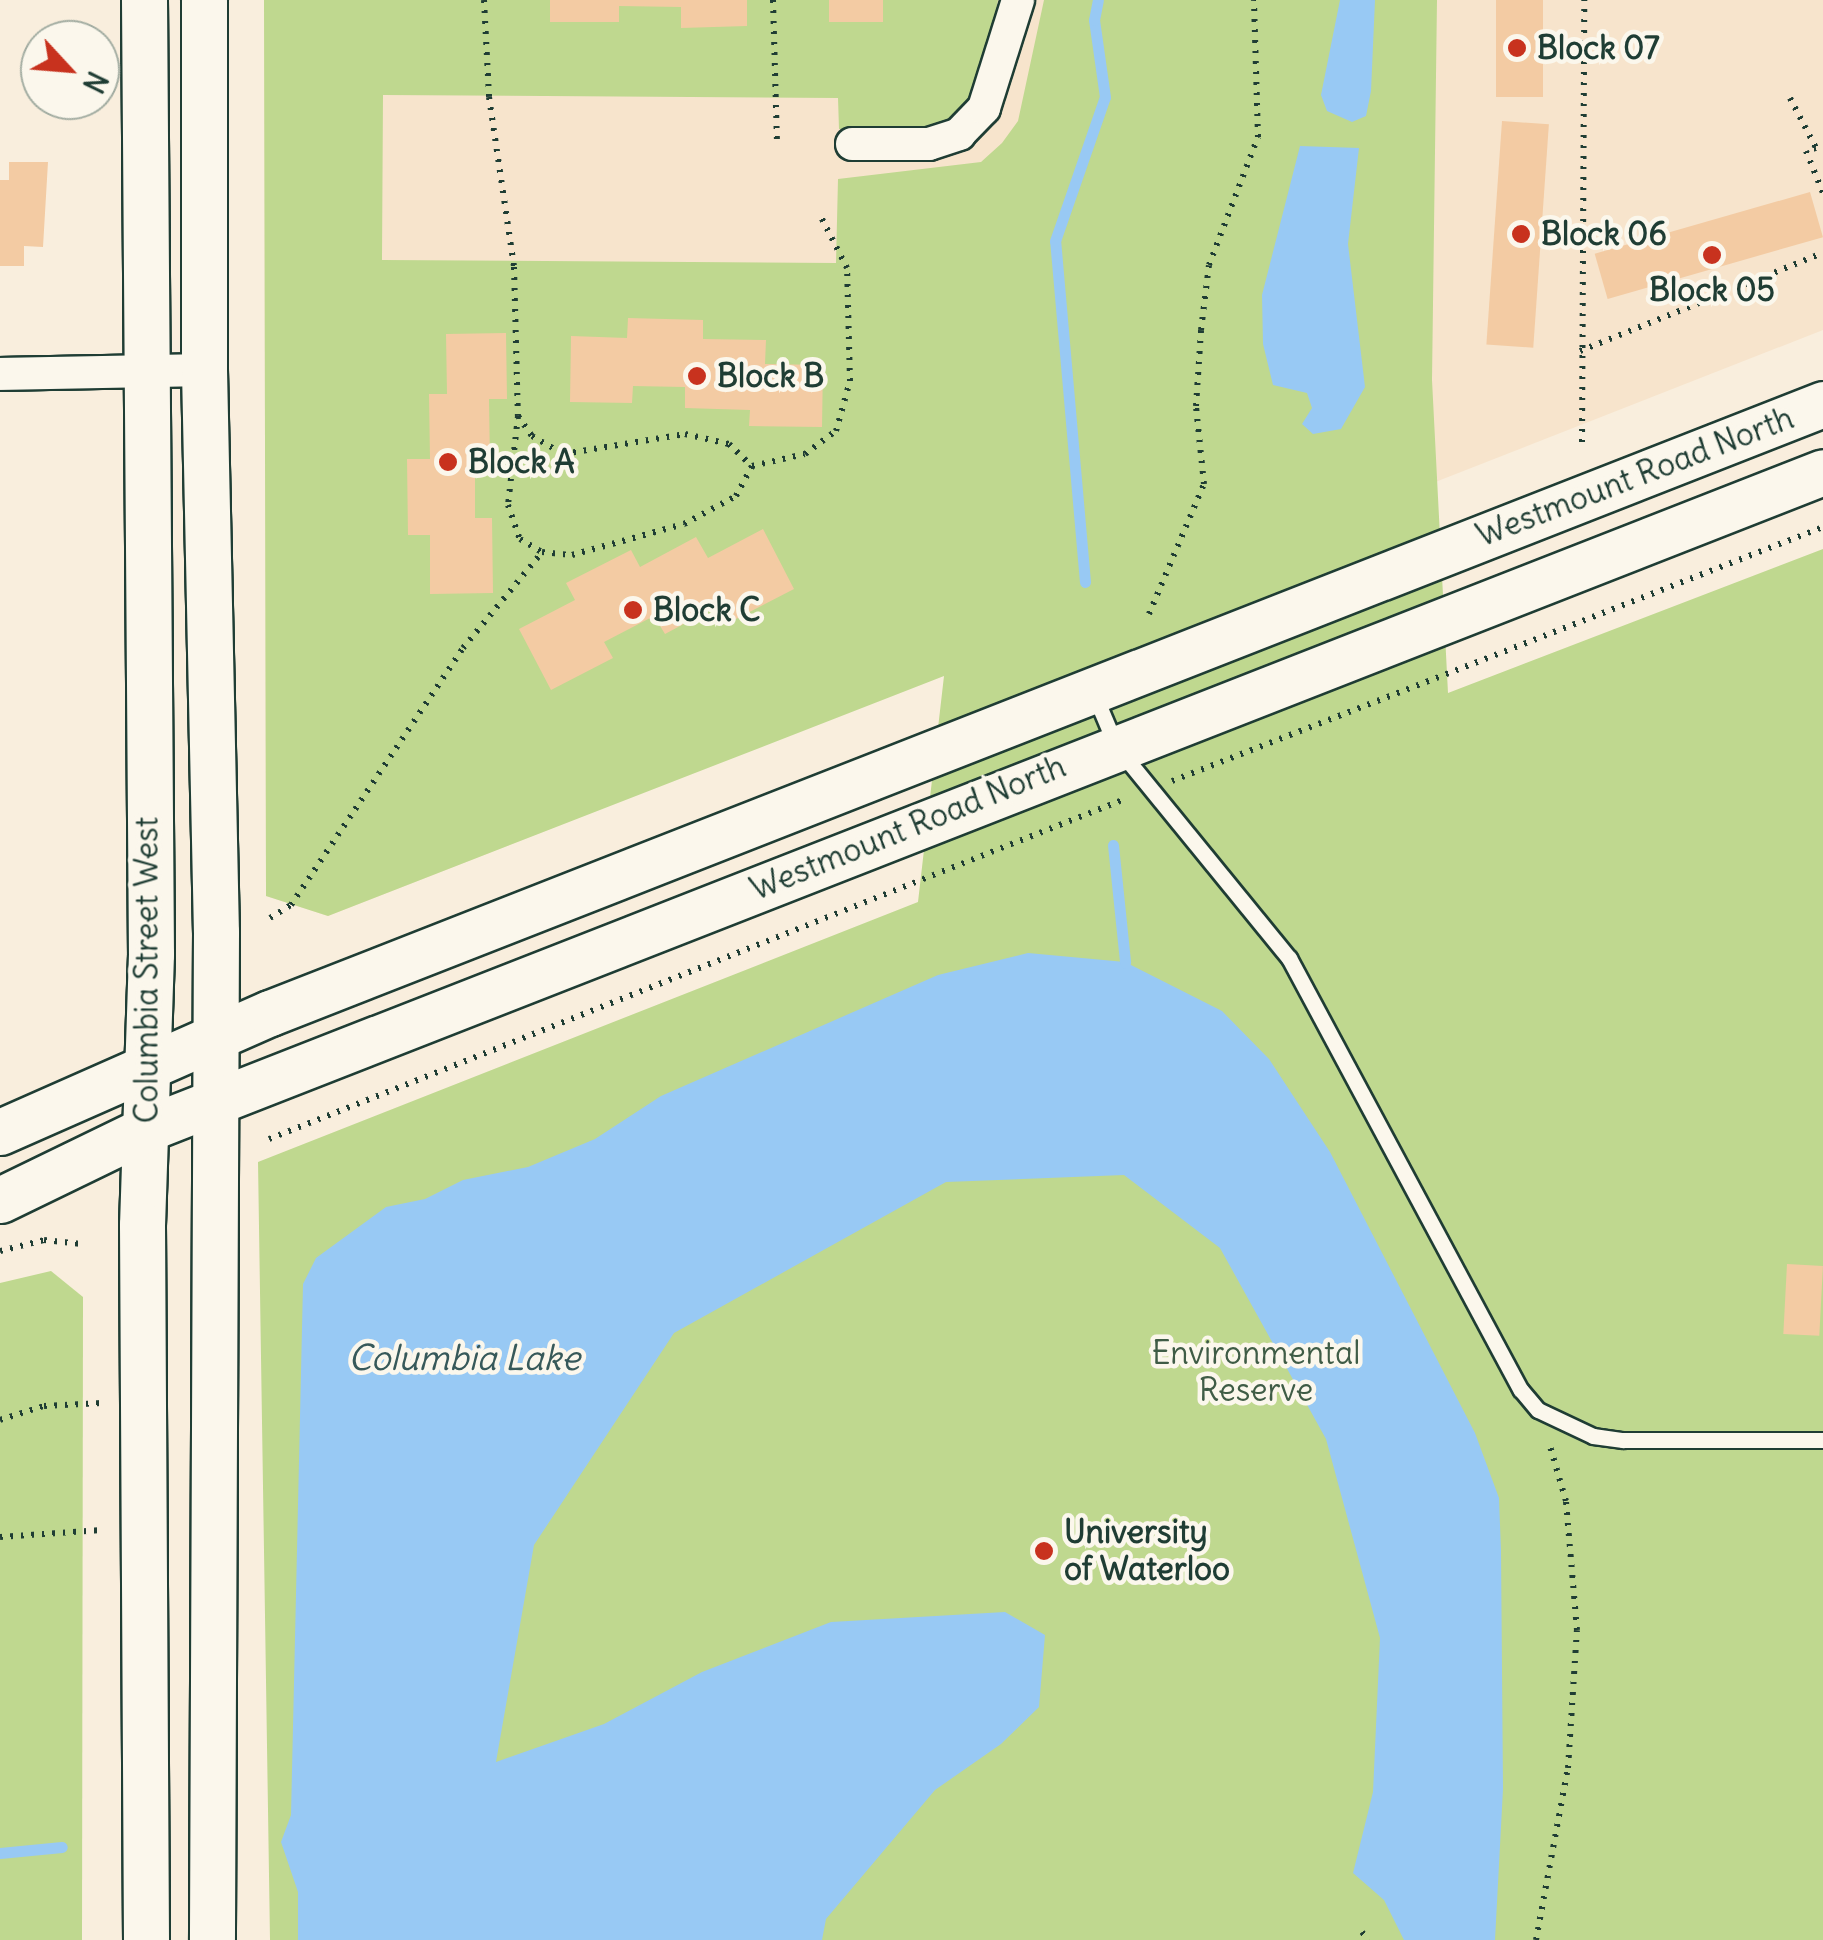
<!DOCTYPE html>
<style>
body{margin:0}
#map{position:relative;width:1823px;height:1940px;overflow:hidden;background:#f9eedd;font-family:Delius,sans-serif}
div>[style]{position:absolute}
.built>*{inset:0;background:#f7e4cc}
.green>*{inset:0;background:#bfd88f}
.water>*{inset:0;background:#98c9f4}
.stream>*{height:11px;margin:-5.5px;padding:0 5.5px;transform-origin:5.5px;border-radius:5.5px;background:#98c9f4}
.building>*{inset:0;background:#f3cba3;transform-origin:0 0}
.path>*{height:6px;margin-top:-3px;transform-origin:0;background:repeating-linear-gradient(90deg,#1f3d34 0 2.5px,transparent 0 10.5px)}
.roads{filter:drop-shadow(2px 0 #1f3d34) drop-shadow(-2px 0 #1f3d34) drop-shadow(0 2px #1f3d34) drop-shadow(0 -2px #1f3d34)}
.service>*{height:15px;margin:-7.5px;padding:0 7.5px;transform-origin:7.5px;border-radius:7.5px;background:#fbf7ec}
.minor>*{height:32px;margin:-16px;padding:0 16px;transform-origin:16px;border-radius:16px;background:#fbf7ec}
.secondary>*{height:45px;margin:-22.5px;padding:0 22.5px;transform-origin:22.5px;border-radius:22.5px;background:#fbf7ec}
.dots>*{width:28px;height:28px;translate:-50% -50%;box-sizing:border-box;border:5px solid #fbf7ec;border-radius:50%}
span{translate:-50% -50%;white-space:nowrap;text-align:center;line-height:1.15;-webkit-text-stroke:9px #fbf7ec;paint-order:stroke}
.poi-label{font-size:32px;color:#1f3d34;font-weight:700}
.left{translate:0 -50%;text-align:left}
.street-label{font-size:32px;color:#1f3d34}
.park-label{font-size:32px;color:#3f5c46}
.water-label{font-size:35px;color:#37595a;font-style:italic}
.north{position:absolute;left:20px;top:20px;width:100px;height:100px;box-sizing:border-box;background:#fbf7ec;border:2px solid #a3ada2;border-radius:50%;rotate:116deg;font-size:28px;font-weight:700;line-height:40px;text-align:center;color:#1f3d34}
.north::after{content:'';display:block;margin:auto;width:35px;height:45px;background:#c8321e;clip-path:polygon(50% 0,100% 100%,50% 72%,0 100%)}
</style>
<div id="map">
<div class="built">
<i style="clip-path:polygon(264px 0,1823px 0,1823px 330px,328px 916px,266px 896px)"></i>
</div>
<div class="green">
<i style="clip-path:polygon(264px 0,998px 0,982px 86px,961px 113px,932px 126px,839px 129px,838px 98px,383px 95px,382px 260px,836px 263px,838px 179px,981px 162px,1002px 143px,1018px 121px,1044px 0,1437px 0,1432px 380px,1448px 693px,1823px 549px,1823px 1940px,270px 1940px,258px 1162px,918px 902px,944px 676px,328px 916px,266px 896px)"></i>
<i style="clip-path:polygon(51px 1271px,83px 1297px,82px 1940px,0 1940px,0 1283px)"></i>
</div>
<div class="water">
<i style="clip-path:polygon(1340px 0,1375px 0,1371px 91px,1366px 116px,1352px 122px,1327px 111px,1321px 95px)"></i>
<i style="clip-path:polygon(1300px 146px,1359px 148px,1348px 244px,1365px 387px,1341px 429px,1313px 434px,1302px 424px,1312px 408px,1307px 393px,1273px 385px,1263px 344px,1262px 295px)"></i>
<i style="clip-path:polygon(1028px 953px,1125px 962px,1222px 1011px,1269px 1059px,1330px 1152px,1475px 1433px,1499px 1498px,1501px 1551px,1503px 1789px,1495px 1940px,1404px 1940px,1384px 1900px,1353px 1873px,1373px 1792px,1380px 1638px,1326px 1439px,1220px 1248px,1124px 1175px,946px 1182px,674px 1333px,534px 1545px,496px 1762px,604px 1724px,702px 1672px,831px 1622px,1005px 1612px,1045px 1635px,1039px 1707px,1001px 1744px,935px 1790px,826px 1919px,822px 1940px,298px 1940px,298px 1892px,281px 1842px,291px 1815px,303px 1284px,316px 1258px,386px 1207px,425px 1199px,463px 1180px,528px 1167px,595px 1139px,661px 1096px,938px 975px)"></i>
</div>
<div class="stream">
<i style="left:1085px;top:582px;width:342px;rotate:-95deg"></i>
<i style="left:1055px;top:241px;width:152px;rotate:-70.9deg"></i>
<i style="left:1105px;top:97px;width:78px;rotate:-98.1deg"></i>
<i style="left:1094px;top:20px;width:20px;rotate:-79deg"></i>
<i style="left:1113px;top:845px;width:118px;rotate:84.1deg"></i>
<i style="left:0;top:1853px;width:62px;rotate:-5.5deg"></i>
</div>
<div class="building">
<i style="clip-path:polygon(550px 0,747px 0,747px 26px,681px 28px,681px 7px,619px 6px,619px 22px,550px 22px)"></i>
<i style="left:829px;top:0;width:54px;height:22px"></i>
<i style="left:1496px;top:0;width:47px;height:97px"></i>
<i style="left:1502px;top:121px;width:47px;height:224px;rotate:4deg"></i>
<i style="clip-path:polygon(9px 162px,48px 162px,43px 247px,24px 246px,24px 266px,0 266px,0 180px,9px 180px)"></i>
<i style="left:1810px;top:192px;width:47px;height:224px;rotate:74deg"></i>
<i style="clip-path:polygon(628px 318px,703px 320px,703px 339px,766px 340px,765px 364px,823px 365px,822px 427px,749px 426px,750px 410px,685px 408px,685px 387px,633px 386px,632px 403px,570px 402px,571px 336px,627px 338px)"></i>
<i style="clip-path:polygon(506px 333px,507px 399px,489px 399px,490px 464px,475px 464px,475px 518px,492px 518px,493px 593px,430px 594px,430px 535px,408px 535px,407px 459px,430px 459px,429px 394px,447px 394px,446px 334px)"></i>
<i style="clip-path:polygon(763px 529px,794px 589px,730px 622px,721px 604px,665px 634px,654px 616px,604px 642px,613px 658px,551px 690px,519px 629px,575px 600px,566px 583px,631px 550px,640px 567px,696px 537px,708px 558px)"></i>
<i style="left:1787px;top:1264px;width:36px;height:70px;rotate:3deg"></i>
</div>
<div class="path">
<i style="left:484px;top:0;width:97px;rotate:87deg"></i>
<i style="left:489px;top:97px;width:172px;rotate:81.6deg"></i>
<i style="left:514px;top:267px;width:149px;rotate:88.5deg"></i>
<i style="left:518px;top:416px;width:24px;rotate:55deg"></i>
<i style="left:532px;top:436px;width:36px;rotate:30deg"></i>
<i style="left:563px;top:454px;width:124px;rotate:-9.3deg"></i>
<i style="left:685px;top:434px;width:45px;rotate:12.8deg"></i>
<i style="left:729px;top:444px;width:32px;rotate:44deg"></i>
<i style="left:773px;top:0;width:143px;rotate:88.4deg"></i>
<i style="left:1790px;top:98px;width:56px;rotate:62.5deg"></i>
<i style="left:1816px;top:148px;width:10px;rotate:163deg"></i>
<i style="left:1806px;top:151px;width:45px;rotate:68deg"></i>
<i style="left:1580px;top:351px;width:262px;rotate:-22deg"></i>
<i style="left:518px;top:416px;width:90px;rotate:96.4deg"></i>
<i style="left:508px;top:505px;width:36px;rotate:71deg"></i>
<i style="left:520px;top:539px;width:26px;rotate:31deg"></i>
<i style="left:542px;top:552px;width:30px;rotate:6deg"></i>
<i style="left:572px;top:555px;width:116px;rotate:-15.5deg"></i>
<i style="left:684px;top:524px;width:59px;rotate:-28.3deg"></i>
<i style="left:736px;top:496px;width:34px;rotate:-62deg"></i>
<i style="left:752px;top:466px;width:54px;rotate:-12.8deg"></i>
<i style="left:805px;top:454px;width:39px;rotate:-37deg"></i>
<i style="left:836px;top:431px;width:52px;rotate:-74.4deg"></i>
<i style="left:850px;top:381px;width:113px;rotate:-91.5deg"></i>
<i style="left:847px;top:268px;width:59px;rotate:-117deg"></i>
<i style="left:1582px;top:442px;width:442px;rotate:-89.7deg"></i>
<i style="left:1149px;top:614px;width:141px;rotate:-67.1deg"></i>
<i style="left:1204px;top:484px;width:78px;rotate:-95.9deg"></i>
<i style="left:1196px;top:406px;width:76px;rotate:-86.2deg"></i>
<i style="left:1201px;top:330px;width:65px;rotate:-83deg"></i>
<i style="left:1209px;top:265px;width:137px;rotate:-69.1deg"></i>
<i style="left:1258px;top:137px;width:137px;rotate:-91.7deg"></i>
<i style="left:1172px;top:781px;width:699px;rotate:-21.31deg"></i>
<i style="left:270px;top:918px;width:25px;rotate:-32deg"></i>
<i style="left:291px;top:905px;width:309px;rotate:-56.2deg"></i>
<i style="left:463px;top:648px;width:124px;rotate:-50.5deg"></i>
<i style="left:269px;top:1139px;width:923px;rotate:-21.67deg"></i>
<i style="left:0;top:1251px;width:45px;rotate:-14deg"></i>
<i style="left:44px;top:1240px;width:38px;rotate:6deg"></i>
<i style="left:0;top:1420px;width:46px;rotate:-17.7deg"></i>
<i style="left:44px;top:1406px;width:58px;rotate:-3deg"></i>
<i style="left:0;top:1537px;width:102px;rotate:-3.9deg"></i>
<i style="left:1362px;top:1932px;width:10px;rotate:53deg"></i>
<i style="left:1536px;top:1940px;width:175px;rotate:-79.5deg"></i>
<i style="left:1568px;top:1768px;width:138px;rotate:-86.3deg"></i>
<i style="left:1577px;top:1630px;width:129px;rotate:-94.9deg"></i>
<i style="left:1566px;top:1501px;width:60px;rotate:-106.3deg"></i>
</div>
<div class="roads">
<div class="service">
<i style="left:1095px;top:696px;width:54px;rotate:67.2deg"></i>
<i style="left:1116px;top:746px;width:274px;rotate:50.8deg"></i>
<i style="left:1289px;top:958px;width:490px;rotate:61.8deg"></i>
<i style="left:1521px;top:1390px;width:26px;rotate:50deg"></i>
<i style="left:1538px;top:1410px;width:61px;rotate:25.3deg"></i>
<i style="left:1593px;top:1436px;width:30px;rotate:8deg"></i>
<i style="left:1623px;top:1440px;width:200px"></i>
</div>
<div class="minor">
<i style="left:852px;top:144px;width:77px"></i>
<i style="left:929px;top:144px;width:32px;rotate:-18deg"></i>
<i style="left:959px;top:134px;width:36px;rotate:-46deg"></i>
<i style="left:984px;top:108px;width:113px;rotate:-72.5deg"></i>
<i style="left:0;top:374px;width:204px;rotate:-1.1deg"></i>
</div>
<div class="secondary">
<i style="left:144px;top:0;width:954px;rotate:89.58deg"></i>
<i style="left:151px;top:954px;width:271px;rotate:91.9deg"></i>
<i style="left:142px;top:1225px;width:715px;rotate:89.68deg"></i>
<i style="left:204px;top:0;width:370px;rotate:90deg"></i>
<i style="left:204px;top:370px;width:562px;rotate:88.78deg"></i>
<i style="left:216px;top:932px;width:1008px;rotate:90.23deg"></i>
<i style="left:0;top:1132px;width:295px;rotate:-23.8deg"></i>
<i style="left:270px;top:1013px;width:1668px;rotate:-21.41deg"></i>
<i style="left:0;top:1200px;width:162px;rotate:-25.9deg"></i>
<i style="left:146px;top:1129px;width:1801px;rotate:-21.39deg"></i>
</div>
</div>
<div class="dots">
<i style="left:1517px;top:48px;background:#c8321e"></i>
<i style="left:1521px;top:234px;background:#c8321e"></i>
<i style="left:1712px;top:255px;background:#c8321e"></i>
<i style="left:697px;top:376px;background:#c8321e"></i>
<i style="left:448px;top:462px;background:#c8321e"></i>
<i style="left:633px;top:610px;background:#c8321e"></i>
<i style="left:1044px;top:1551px;background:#c8321e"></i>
</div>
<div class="poi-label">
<span class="left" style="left:1537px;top:48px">Block 07</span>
<span class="left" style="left:1541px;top:234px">Block 06</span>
<span style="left:1712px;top:290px">Block 05</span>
<span class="left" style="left:717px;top:376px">Block B</span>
<span class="left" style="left:468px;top:462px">Block A</span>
<span class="left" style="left:653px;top:610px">Block C</span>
<span class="left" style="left:1064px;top:1551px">University<br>of Waterloo</span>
</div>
<div class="street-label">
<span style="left:1635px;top:477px;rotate:-21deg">Westmount Road North</span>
<span style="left:908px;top:828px;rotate:-22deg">Westmount Road North</span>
<span style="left:147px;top:970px;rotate:-90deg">Columbia Street West</span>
</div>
<div class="park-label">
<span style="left:1256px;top:1372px">Environmental<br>Reserve</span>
</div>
<div class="water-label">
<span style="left:464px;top:1357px">Columbia Lake</span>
</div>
<div class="north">N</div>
</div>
